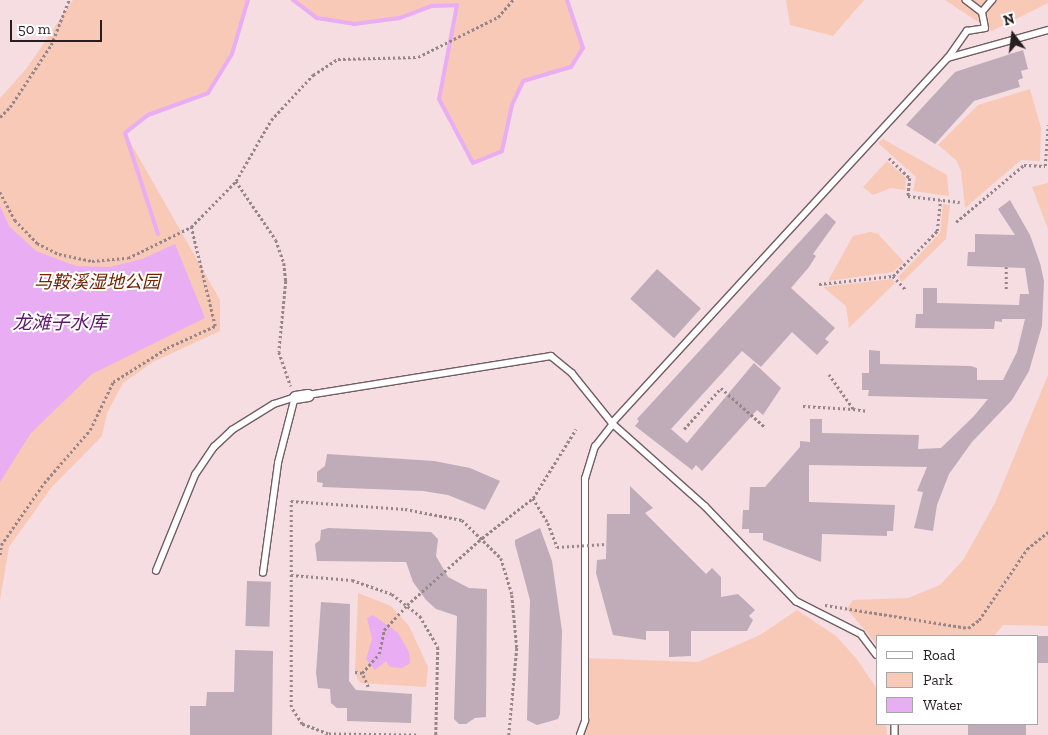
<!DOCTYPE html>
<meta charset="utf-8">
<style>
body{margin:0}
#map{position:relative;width:1048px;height:735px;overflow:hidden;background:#f5dde2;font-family:"Zilla Slab","Noto Sans SC",serif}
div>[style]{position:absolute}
.green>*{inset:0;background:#f8c9b7}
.water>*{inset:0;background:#e8adf3}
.stream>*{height:4px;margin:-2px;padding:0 2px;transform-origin:2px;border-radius:2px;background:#e8adf3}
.building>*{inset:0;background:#bfacb8;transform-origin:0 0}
.path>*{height:2.5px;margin-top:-1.25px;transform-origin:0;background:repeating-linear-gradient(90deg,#968589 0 2.5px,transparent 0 5px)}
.roads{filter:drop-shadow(1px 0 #715d62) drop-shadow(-1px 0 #715d62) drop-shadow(0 1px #715d62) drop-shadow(0 -1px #715d62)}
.lane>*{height:5.5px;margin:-2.75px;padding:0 2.75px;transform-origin:2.75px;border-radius:2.75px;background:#fff}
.street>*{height:11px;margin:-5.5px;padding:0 5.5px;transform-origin:5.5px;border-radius:5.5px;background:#fff}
.path-bridge>*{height:2.5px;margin-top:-1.25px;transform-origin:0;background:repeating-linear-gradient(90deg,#968589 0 2.5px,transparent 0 5px)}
span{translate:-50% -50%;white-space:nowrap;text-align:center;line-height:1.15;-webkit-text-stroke:4px #fff;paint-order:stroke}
.park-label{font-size:18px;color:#702400;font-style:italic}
.water-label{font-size:19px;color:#5e196b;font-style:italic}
.legend{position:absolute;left:876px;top:635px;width:162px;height:90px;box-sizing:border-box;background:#fff;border:1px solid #a8a5a6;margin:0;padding:6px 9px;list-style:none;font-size:15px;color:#261e20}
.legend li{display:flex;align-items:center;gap:10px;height:25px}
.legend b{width:25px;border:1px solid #a8a5a6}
.north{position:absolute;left:988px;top:10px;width:50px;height:50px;-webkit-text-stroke:4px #fff;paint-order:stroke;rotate:345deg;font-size:14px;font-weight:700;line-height:20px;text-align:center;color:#261e20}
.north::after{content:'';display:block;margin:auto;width:18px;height:22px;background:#261e20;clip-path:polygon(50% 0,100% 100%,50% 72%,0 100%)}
.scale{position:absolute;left:10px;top:20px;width:92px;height:22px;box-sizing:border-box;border:2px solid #261e20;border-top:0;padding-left:6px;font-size:15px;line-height:18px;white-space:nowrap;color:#261e20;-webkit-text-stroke:4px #fff;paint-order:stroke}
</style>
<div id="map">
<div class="green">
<i style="clip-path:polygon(73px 0,248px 0,232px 54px,208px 93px,148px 115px,125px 133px,220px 300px,220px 331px,153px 362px,123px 383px,107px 413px,102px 436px,51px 488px,9px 547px,0 600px,0 98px,27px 68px)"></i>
<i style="clip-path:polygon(293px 0,567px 0,583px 48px,571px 67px,523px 81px,512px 105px,502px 151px,473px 163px,439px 99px,457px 5px,432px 6px,400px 18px,354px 24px,317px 18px)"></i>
<i style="clip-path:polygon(786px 0,864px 0,833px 36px,790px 25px)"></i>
<i style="clip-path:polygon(945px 0,1048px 0,1048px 3px,992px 31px)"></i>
<i style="clip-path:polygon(1030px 89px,1041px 128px,1040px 161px,1021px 160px,965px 208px,961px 171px,956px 160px,938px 145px,978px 105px)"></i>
<i style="clip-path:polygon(883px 139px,947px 175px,949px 196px,913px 191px,916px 177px,878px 143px)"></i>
<i style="clip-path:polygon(887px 161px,906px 178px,905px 190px,891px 188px,873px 195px,863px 187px)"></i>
<i style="clip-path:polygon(1048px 183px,1048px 229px,1032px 187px)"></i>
<i style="clip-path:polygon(943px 204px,950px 205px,946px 239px,902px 282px,898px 277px,940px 233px)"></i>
<i style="clip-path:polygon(870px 232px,878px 234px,904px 262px,893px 272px,828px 281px,853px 236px)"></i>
<i style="clip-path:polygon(892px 279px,895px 283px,849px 328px,846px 306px,823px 287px)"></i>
<i style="clip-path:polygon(1048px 375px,1048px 626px,1003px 625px,994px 636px,877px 636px,877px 645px,847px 609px,853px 600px,908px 598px,940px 585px,963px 560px,995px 503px)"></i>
<i style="clip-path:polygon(358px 593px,391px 606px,409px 626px,428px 667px,426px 687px,361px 683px,358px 680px,355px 672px)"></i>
<i style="clip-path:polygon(797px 610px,836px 636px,856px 658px,877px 689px,877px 724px,886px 724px,887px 735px,581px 735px,585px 721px,583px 658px,698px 662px,760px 635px)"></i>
</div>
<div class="water">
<i style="clip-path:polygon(0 206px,9px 226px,36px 251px,76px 266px,110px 267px,142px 259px,175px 244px,205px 318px,92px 374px,31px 433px,0 482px)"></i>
<i style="clip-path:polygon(373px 615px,398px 633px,409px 652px,410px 663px,402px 668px,390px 667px,386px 661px,375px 670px,366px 659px,372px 639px,367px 618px)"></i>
</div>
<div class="stream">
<i style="left:293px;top:0;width:30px;rotate:37deg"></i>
<i style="left:317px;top:18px;width:37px;rotate:9deg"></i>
<i style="left:354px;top:24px;width:46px;rotate:-7.4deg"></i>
<i style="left:400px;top:18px;width:34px;rotate:-21deg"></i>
<i style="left:432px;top:6px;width:25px;rotate:-2deg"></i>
<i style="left:457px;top:5px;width:96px;rotate:100.8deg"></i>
<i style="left:439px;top:99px;width:72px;rotate:62deg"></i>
<i style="left:473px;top:163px;width:31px;rotate:-22deg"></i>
<i style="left:502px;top:151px;width:47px;rotate:-77.7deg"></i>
<i style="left:512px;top:105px;width:26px;rotate:-65deg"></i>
<i style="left:523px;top:81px;width:50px;rotate:-16.3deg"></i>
<i style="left:571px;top:67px;width:22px;rotate:-58deg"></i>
<i style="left:583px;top:48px;width:51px;rotate:-108.4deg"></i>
<i style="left:158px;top:234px;width:106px;rotate:-108.1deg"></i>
<i style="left:125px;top:133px;width:29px;rotate:-38deg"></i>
<i style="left:148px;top:115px;width:64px;rotate:-20.1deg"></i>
<i style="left:208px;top:93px;width:46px;rotate:-58.4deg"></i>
<i style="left:232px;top:54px;width:56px;rotate:-73.5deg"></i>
</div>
<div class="building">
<i style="clip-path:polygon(1023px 50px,1028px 69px,1021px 71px,1023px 78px,1018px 80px,1020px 87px,974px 101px,935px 144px,906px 125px,955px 72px)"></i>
<i style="clip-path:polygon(1010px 200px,1030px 235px,1040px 263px,1044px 281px,1042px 326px,1029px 371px,1012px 400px,972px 442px,949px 474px,937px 505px,933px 531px,914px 528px,923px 492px,917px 491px,927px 467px,809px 465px,809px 502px,895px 505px,893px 531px,887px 531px,887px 536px,822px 534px,821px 562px,763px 540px,763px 533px,749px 533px,749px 529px,742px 529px,743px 510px,749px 510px,750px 487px,765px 487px,800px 447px,800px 441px,810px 442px,810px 419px,822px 419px,822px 433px,919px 435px,918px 449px,941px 448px,974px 416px,988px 399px,868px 396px,869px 390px,862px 390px,862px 373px,869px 373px,869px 350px,880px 351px,880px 364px,971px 366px,977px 368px,977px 380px,1003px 380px,1017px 352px,1025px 319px,1002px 319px,1002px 322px,995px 321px,994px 329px,915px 328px,916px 314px,923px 314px,923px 288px,937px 288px,937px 303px,1019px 305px,1020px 294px,1029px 294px,1025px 268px,967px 266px,968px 252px,975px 252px,975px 234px,1015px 235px,998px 209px)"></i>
<i style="clip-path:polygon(826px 213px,836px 222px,813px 254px,816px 256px,809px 267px,791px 288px,835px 328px,825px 339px,829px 342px,817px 355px,792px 332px,761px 367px,742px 351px,671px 429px,687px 443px,754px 363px,781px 388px,763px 415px,757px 410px,702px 471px,696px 465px,692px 470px,635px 426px,639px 421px,637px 419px)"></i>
<i style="left:657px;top:269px;width:59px;height:40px;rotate:42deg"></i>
<i style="clip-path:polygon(327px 454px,434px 461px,470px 468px,500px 481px,485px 510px,448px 495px,423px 491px,322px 487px,323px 483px,317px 482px,317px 472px,325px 466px)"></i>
<i style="clip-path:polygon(630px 486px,653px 508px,645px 513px,706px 574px,712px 568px,721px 577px,721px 597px,738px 594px,755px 610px,749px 616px,753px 620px,747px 631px,691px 631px,691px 656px,669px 657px,669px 631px,646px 631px,646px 640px,613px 635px,596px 573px,597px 560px,606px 559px,607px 514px,630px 514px)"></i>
<i style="clip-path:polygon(328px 528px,431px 532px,438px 539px,436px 556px,448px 577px,469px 588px,487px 589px,486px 717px,475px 718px,466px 724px,459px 724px,454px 719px,457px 616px,436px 609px,426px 600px,413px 582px,406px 562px,317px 561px,315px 544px,320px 540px,321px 530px)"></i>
<i style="clip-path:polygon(540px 528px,552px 561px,562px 631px,560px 714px,558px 719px,537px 725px,527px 720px,530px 600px,515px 544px,515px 540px)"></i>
<i style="left:247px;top:581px;width:24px;height:45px;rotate:2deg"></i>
<i style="clip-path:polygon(321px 602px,350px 604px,349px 681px,356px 690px,412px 694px,411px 723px,347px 721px,347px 708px,337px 708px,331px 703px,330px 689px,318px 688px,316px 673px)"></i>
<i style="left:1037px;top:636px;width:11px;height:27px"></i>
<i style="clip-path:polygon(235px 650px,273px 651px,272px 735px,190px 735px,190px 706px,206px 706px,207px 692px,234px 692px)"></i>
<i style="left:968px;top:724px;width:58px;height:11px"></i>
</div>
<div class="path">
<i style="left:0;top:117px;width:14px;rotate:-45deg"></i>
<i style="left:10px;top:107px;width:74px;rotate:-56.5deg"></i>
<i style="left:51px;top:45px;width:48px;rotate:-68.2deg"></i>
<i style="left:889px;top:158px;width:29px;rotate:44deg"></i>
<i style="left:910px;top:178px;width:18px;rotate:96deg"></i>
<i style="left:908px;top:196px;width:52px;rotate:6.6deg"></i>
<i style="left:236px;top:181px;width:71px;rotate:55.9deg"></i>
<i style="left:276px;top:240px;width:24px;rotate:71deg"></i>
<i style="left:284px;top:263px;width:18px;rotate:84deg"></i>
<i style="left:286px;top:281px;width:71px;rotate:95.6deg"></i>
<i style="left:279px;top:352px;width:36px;rotate:71deg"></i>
<i style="left:0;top:192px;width:32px;rotate:62deg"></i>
<i style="left:15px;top:220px;width:32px;rotate:46deg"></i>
<i style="left:37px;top:243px;width:25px;rotate:27deg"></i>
<i style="left:59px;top:254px;width:34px;rotate:12deg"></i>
<i style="left:92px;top:261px;width:36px;rotate:-5deg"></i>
<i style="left:128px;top:258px;width:70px;rotate:-26.2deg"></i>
<i style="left:191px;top:227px;width:64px;rotate:-45.6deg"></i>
<i style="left:236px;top:181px;width:70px;rotate:-60.2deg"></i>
<i style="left:271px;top:120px;width:62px;rotate:-47deg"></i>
<i style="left:313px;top:75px;width:30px;rotate:-33deg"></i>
<i style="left:338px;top:59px;width:80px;rotate:-1.4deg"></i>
<i style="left:418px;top:57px;width:89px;rotate:-26.6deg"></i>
<i style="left:498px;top:17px;width:23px;rotate:-49deg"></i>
<i style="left:956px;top:222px;width:89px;rotate:-40deg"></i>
<i style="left:1024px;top:165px;width:21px;rotate:3deg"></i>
<i style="left:1045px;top:166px;width:41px;rotate:-85.8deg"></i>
<i style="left:893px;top:276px;width:19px;rotate:47deg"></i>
<i style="left:819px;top:284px;width:74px;rotate:-6.2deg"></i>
<i style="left:893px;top:276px;width:63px;rotate:-45.6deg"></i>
<i style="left:937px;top:231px;width:31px;rotate:-84deg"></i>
<i style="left:1006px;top:289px;width:22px;rotate:-90deg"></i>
<i style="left:803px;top:406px;width:50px;rotate:3.4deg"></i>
<i style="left:853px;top:409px;width:42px;rotate:-125.2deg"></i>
<i style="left:853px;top:409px;width:15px;rotate:8deg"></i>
<i style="left:684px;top:429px;width:55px;rotate:-47.9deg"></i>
<i style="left:721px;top:388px;width:59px;rotate:41.6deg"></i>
<i style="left:533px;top:498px;width:29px;rotate:59deg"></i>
<i style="left:548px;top:523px;width:26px;rotate:69deg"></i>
<i style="left:0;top:555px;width:10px;rotate:-84deg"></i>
<i style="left:1px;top:545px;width:75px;rotate:-55.3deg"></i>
<i style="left:44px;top:483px;width:70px;rotate:-49deg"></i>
<i style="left:90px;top:430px;width:53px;rotate:-64.4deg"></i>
<i style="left:113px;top:382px;width:64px;rotate:-32.2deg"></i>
<i style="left:167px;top:348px;width:53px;rotate:-24.6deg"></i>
<i style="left:215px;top:326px;width:102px;rotate:-103.6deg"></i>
<i style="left:291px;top:575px;width:61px;rotate:4.7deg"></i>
<i style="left:352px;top:580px;width:42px;rotate:19.3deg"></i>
<i style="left:392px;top:594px;width:36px;rotate:38deg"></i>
<i style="left:420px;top:616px;width:36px;rotate:60deg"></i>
<i style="left:438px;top:647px;width:88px;rotate:91.3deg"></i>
<i style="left:825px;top:605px;width:145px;rotate:9.1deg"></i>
<i style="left:968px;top:628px;width:14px;rotate:-36deg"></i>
<i style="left:979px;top:620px;width:86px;rotate:-55.9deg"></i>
<i style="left:1027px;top:549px;width:27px;rotate:-39deg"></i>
<i style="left:355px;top:672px;width:7px;rotate:8deg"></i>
<i style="left:368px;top:687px;width:15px;rotate:-113deg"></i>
<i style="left:362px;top:673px;width:25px;rotate:-48deg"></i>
<i style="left:379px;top:654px;width:25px;rotate:-78deg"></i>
<i style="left:384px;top:630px;width:34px;rotate:-47deg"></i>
<i style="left:407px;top:605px;width:101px;rotate:-41.8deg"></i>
<i style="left:482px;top:538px;width:65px;rotate:-38.1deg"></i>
<i style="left:533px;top:498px;width:81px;rotate:-58.1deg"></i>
<i style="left:416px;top:735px;width:88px;rotate:-179.3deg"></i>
<i style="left:328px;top:734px;width:28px;rotate:-159deg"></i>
<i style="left:302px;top:724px;width:20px;rotate:-123deg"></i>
<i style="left:291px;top:707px;width:206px;rotate:-90deg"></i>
<i style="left:291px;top:501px;width:114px;rotate:4deg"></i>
<i style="left:405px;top:509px;width:58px;rotate:10.9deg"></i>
<i style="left:462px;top:520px;width:54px;rotate:44.3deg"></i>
<i style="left:501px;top:558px;width:39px;rotate:73deg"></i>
<i style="left:512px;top:595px;width:53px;rotate:84.6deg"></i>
<i style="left:517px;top:648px;width:87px;rotate:95.3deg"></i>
</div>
<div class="roads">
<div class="lane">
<i style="left:966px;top:0;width:20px;rotate:37deg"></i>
<i style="left:948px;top:58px;width:33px;rotate:-55deg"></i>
<i style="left:967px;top:31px;width:18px;rotate:-9deg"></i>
<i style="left:985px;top:28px;width:16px;rotate:-101deg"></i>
<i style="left:982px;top:12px;width:16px;rotate:-50deg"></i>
<i style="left:308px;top:395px;width:246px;rotate:-9.1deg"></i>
<i style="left:551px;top:356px;width:27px;rotate:39deg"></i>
<i style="left:572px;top:373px;width:65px;rotate:51.2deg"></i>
<i style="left:612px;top:423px;width:496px;rotate:-47.4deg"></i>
<i style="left:948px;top:58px;width:104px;rotate:-15.6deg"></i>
<i style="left:156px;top:571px;width:104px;rotate:-67.9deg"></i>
<i style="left:195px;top:475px;width:34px;rotate:-56deg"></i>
<i style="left:214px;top:447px;width:25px;rotate:-43deg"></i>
<i style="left:232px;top:430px;width:49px;rotate:-31.8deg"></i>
<i style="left:274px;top:404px;width:22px;rotate:-18deg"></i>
<i style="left:263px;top:573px;width:111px;rotate:-82.2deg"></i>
<i style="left:278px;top:463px;width:68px;rotate:-75.6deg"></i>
<i style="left:895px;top:724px;width:11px;rotate:90deg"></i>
<i style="left:580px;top:735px;width:15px;rotate:-70deg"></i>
<i style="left:585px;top:721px;width:242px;rotate:-90deg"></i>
<i style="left:585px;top:479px;width:34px;rotate:-73deg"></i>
<i style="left:595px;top:447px;width:29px;rotate:-52deg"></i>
<i style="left:613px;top:424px;width:123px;rotate:41.7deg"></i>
<i style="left:705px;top:506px;width:132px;rotate:46.2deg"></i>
<i style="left:796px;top:601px;width:73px;rotate:26.9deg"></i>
<i style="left:861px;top:634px;width:26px;rotate:53deg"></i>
</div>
<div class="street">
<i style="left:295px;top:397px;width:13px;rotate:-9deg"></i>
</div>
</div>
<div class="path-bridge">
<i style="left:557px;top:547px;width:49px;rotate:-3.5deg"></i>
</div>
<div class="park-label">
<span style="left:97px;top:282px">马鞍溪湿地公园</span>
</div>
<div class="water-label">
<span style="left:60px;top:323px">龙滩子水库</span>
</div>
<ul class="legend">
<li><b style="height:6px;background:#fff"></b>Road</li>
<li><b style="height:14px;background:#f8c9b7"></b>Park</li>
<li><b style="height:14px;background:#e8adf3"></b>Water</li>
</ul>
<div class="north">N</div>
<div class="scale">50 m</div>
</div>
